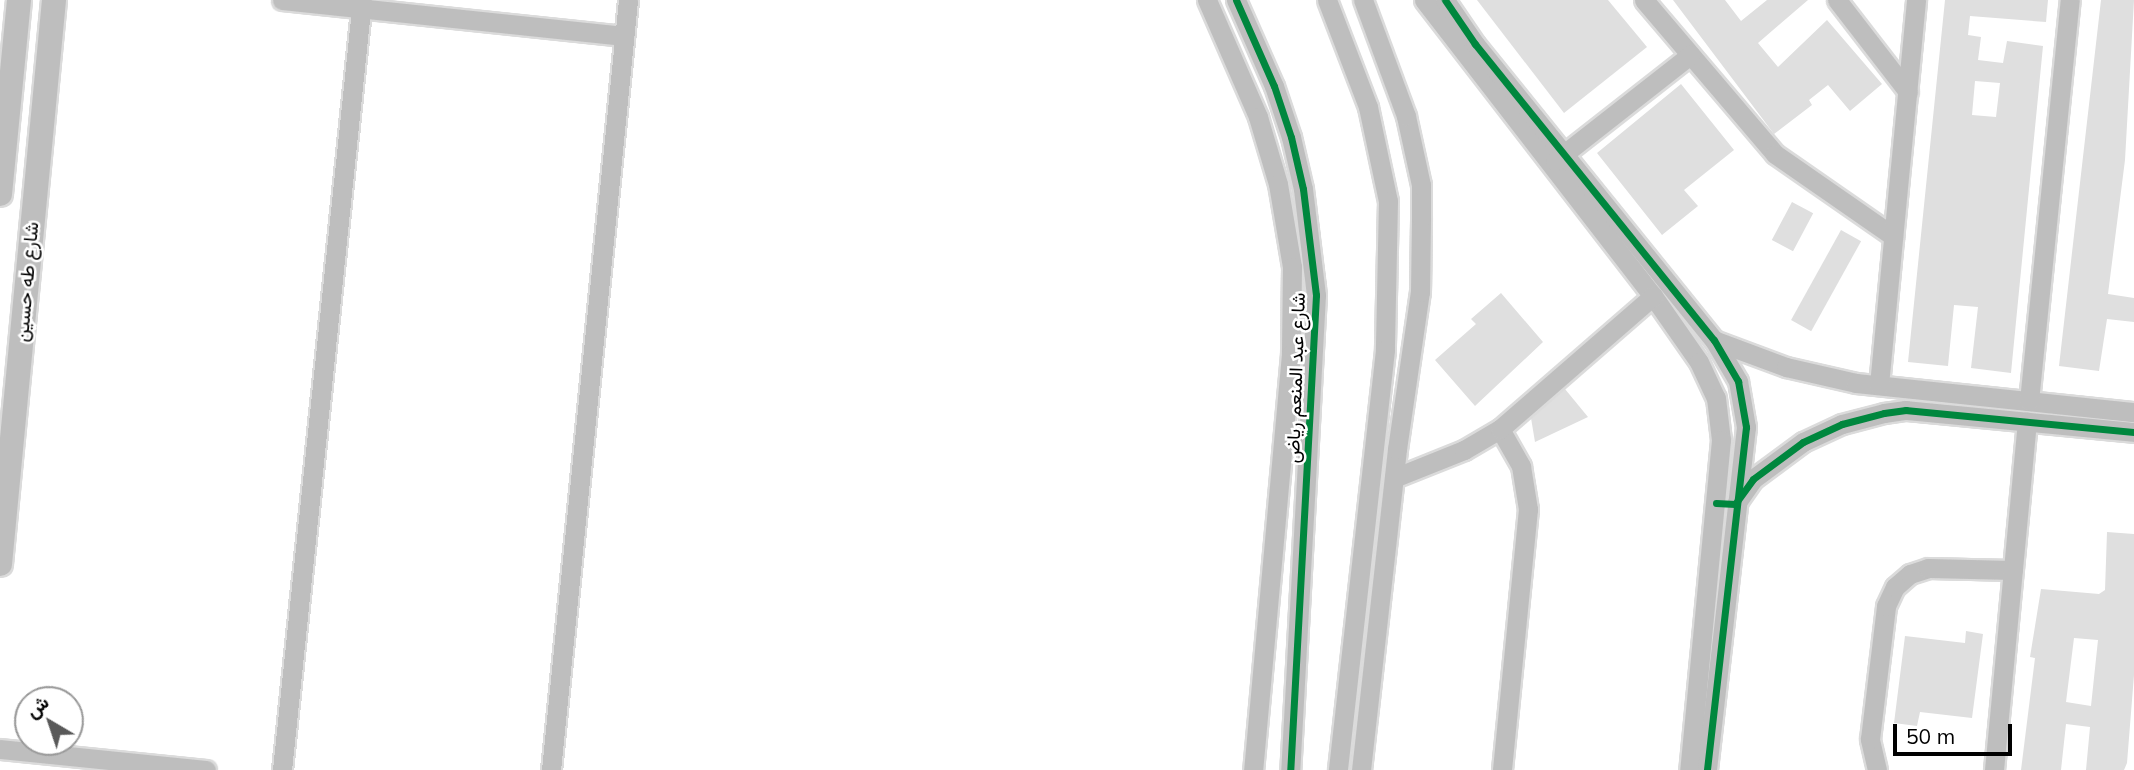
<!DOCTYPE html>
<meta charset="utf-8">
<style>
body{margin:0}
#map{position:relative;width:2134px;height:770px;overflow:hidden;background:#fff;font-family:Mulish,Vazirmatn,sans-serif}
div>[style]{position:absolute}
.building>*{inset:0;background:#dfdfdf;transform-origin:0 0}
.roads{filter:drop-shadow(2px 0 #dbdbdb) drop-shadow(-2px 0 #dbdbdb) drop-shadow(0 2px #dbdbdb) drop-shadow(0 -2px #dbdbdb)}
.minor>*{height:19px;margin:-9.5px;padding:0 9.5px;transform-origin:9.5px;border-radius:9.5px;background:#bebebe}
.major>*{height:24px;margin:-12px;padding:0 12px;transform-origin:12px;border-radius:12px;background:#bebebe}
.cycleway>*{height:7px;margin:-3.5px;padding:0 3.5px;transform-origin:3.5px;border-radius:3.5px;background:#00873e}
span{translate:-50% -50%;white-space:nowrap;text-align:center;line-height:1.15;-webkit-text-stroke:5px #fff;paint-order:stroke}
.street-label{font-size:19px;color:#000}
.north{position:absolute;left:14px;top:686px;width:70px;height:70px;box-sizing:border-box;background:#fff;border:2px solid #999;border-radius:50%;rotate:321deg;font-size:19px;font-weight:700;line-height:28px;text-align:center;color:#000}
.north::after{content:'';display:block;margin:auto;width:24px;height:32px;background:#595959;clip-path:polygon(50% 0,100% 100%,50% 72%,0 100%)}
.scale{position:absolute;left:1893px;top:724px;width:119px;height:32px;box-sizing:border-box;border:4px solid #000;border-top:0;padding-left:9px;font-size:21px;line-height:24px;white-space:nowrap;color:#000;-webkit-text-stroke:5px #fff;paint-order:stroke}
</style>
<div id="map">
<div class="building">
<i style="clip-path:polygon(1477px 0,1608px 0,1647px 47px,1564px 113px)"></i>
<i style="clip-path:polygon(1673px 0,1725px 0,1741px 21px,1767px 0,1808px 0,1758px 43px,1778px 67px,1827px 20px,1882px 84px,1850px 111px,1828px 85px,1809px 100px,1812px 105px,1774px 134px)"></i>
<i style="clip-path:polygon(evenodd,1945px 0,2048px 0,2046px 22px,1970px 16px,1968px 35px,1981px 37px,1978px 60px,2003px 63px,2007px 41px,2043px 46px,2011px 373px,1971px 368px,1978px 307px,1954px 305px,1948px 366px,1908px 362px,1945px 0,1975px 81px,2000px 83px,1996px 117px,1972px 115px,1975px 81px)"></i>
<i style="clip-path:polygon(2101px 0,2134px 0,2125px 160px,2108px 294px,2134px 298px,2134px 322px,2107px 319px,2099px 371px,2059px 366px)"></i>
<i style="clip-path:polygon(1681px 84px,1734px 150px,1684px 190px,1698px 206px,1662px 235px,1597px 153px)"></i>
<i style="left:1792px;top:202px;width:24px;height:43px;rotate:28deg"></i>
<i style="left:1841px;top:230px;width:23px;height:103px;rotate:29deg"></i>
<i style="clip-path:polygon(1501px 293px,1543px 342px,1475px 406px,1435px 360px,1476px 324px,1471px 319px)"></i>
<i style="clip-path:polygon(1565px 389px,1588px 417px,1535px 442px,1531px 418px)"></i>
<i style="clip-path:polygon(evenodd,2107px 532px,2134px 534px,2134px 675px,2127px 763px,2124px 770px,2086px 770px,2090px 727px,2066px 724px,2061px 770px,2021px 770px,2035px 658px,2030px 657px,2041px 589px,2099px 594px,2105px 590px,2107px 532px,2074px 638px,2098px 640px,2091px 706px,2066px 702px,2074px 638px)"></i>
<i style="clip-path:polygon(1966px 631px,1983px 634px,1972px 718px,1920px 712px,1917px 726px,1894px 723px,1905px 636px,1965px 643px)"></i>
</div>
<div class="roads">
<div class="minor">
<i style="left:282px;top:0;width:344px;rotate:6deg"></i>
<i style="left:1207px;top:0;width:128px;rotate:66.4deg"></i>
<i style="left:1258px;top:117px;width:70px;rotate:73.4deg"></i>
<i style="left:1278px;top:184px;width:84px;rotate:80.4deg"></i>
<i style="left:1292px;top:267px;width:87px;rotate:90.7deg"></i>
<i style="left:1291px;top:354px;width:418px;rotate:95.2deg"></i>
<i style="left:1236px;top:0;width:94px;rotate:66.2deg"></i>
<i style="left:1274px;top:86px;width:54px;rotate:71.6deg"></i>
<i style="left:1291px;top:137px;width:53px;rotate:77deg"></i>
<i style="left:1303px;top:189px;width:107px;rotate:83deg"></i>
<i style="left:1316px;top:295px;width:476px;rotate:93.1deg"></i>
<i style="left:1327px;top:0;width:115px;rotate:69deg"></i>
<i style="left:1368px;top:107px;width:96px;rotate:78deg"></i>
<i style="left:1388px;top:201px;width:149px;rotate:91.2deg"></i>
<i style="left:1385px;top:350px;width:423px;rotate:96.4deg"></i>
<i style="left:1424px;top:0;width:374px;rotate:52.3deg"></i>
<i style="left:1653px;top:296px;width:80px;rotate:55.1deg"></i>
<i style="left:1699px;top:362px;width:40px;rotate:65deg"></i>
<i style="left:1716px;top:398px;width:42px;rotate:83.2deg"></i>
<i style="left:1721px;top:440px;width:332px;rotate:95.5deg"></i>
<i style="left:1445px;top:0;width:53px;rotate:55.7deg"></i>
<i style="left:1475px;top:44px;width:380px;rotate:51.1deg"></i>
<i style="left:1714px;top:340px;width:48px;rotate:59.7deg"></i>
<i style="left:1738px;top:381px;width:47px;rotate:80.1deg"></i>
<i style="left:1746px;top:427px;width:345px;rotate:96.5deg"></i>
<i style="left:1644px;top:0;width:202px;rotate:49.6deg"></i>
<i style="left:1775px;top:154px;width:144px;rotate:34.8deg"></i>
<i style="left:1837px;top:0;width:116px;rotate:52.3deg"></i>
<i style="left:1555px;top:161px;width:172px;rotate:-38.1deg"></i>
<i style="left:1716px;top:341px;width:75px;rotate:20.4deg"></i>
<i style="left:1786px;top:367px;width:72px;rotate:12.9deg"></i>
<i style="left:1856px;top:383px;width:280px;rotate:6deg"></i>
<i style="left:1879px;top:385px;width:387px;rotate:-84.5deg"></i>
<i style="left:2029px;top:401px;width:403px;rotate:-84.2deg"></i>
<i style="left:1500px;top:429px;width:43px;rotate:60.4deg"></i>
<i style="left:1521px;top:466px;width:44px;rotate:80.8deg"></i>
<i style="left:1528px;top:509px;width:262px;rotate:95.7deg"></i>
<i style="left:1394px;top:478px;width:75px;rotate:-21.8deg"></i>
<i style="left:1464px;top:450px;width:42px;rotate:-30.3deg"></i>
<i style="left:1500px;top:429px;width:203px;rotate:-41deg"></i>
<i style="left:1737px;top:502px;width:28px;rotate:-55deg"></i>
<i style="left:1753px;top:479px;width:62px;rotate:-36.5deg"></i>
<i style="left:1803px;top:442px;width:43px;rotate:-24.8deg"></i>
<i style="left:1842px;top:424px;width:43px;rotate:-14.7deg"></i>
<i style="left:1884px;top:413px;width:22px;rotate:-8deg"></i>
<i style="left:1906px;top:410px;width:229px;rotate:5.5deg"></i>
<i style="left:0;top:749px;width:207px;rotate:5.8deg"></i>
<i style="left:282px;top:770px;width:774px;rotate:-84.07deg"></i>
<i style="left:551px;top:770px;width:774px;rotate:-84.29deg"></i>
<i style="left:1361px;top:770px;width:323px;rotate:-83.6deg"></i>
<i style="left:1397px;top:449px;width:159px;rotate:-81.7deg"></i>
<i style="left:1420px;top:292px;width:75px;rotate:-89.2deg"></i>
<i style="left:1421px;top:217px;width:32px;rotate:-90deg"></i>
<i style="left:1421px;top:185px;width:71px;rotate:-102.3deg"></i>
<i style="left:1406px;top:116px;width:124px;rotate:-110.3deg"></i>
<i style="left:1877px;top:770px;width:32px;rotate:-103deg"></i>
<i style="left:1870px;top:739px;width:134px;rotate:-83.1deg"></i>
<i style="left:1886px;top:606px;width:21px;rotate:-65deg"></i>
<i style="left:1895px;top:587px;width:20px;rotate:-41deg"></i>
<i style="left:1910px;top:574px;width:19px;rotate:-18deg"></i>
<i style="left:1928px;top:568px;width:85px;rotate:1.3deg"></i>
<i style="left:1994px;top:770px;width:350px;rotate:-84.6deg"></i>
</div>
<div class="major">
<i style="left:0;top:194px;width:195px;rotate:-84.4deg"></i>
<i style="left:0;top:564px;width:567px;rotate:-84.53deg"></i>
</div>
</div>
<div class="cycleway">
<i style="left:1236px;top:0;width:94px;rotate:66.2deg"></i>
<i style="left:1274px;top:86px;width:54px;rotate:71.6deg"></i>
<i style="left:1291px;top:137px;width:53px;rotate:77deg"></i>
<i style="left:1303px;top:189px;width:107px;rotate:83deg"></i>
<i style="left:1316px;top:295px;width:476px;rotate:93.1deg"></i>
<i style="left:1445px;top:0;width:53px;rotate:55.7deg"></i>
<i style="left:1475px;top:44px;width:380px;rotate:51.1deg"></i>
<i style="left:1714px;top:340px;width:48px;rotate:59.7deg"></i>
<i style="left:1738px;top:381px;width:47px;rotate:80.1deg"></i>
<i style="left:1746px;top:427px;width:345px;rotate:96.5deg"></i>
<i style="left:1716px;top:503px;width:19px;rotate:3deg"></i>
<i style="left:1735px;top:504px;width:31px;rotate:-54deg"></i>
<i style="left:1753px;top:479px;width:62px;rotate:-36.5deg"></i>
<i style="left:1803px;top:442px;width:43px;rotate:-24.8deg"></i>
<i style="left:1842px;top:424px;width:43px;rotate:-14.7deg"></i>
<i style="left:1884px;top:413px;width:22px;rotate:-8deg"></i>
<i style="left:1906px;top:410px;width:229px;rotate:5.5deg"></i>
</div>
<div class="street-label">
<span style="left:27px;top:282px;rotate:-85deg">شارع طه حسين</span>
<span style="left:1296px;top:378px;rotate:-88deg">شارع عبد المنعم رياض</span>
</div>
<div class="north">ش</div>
<div class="scale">50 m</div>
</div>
